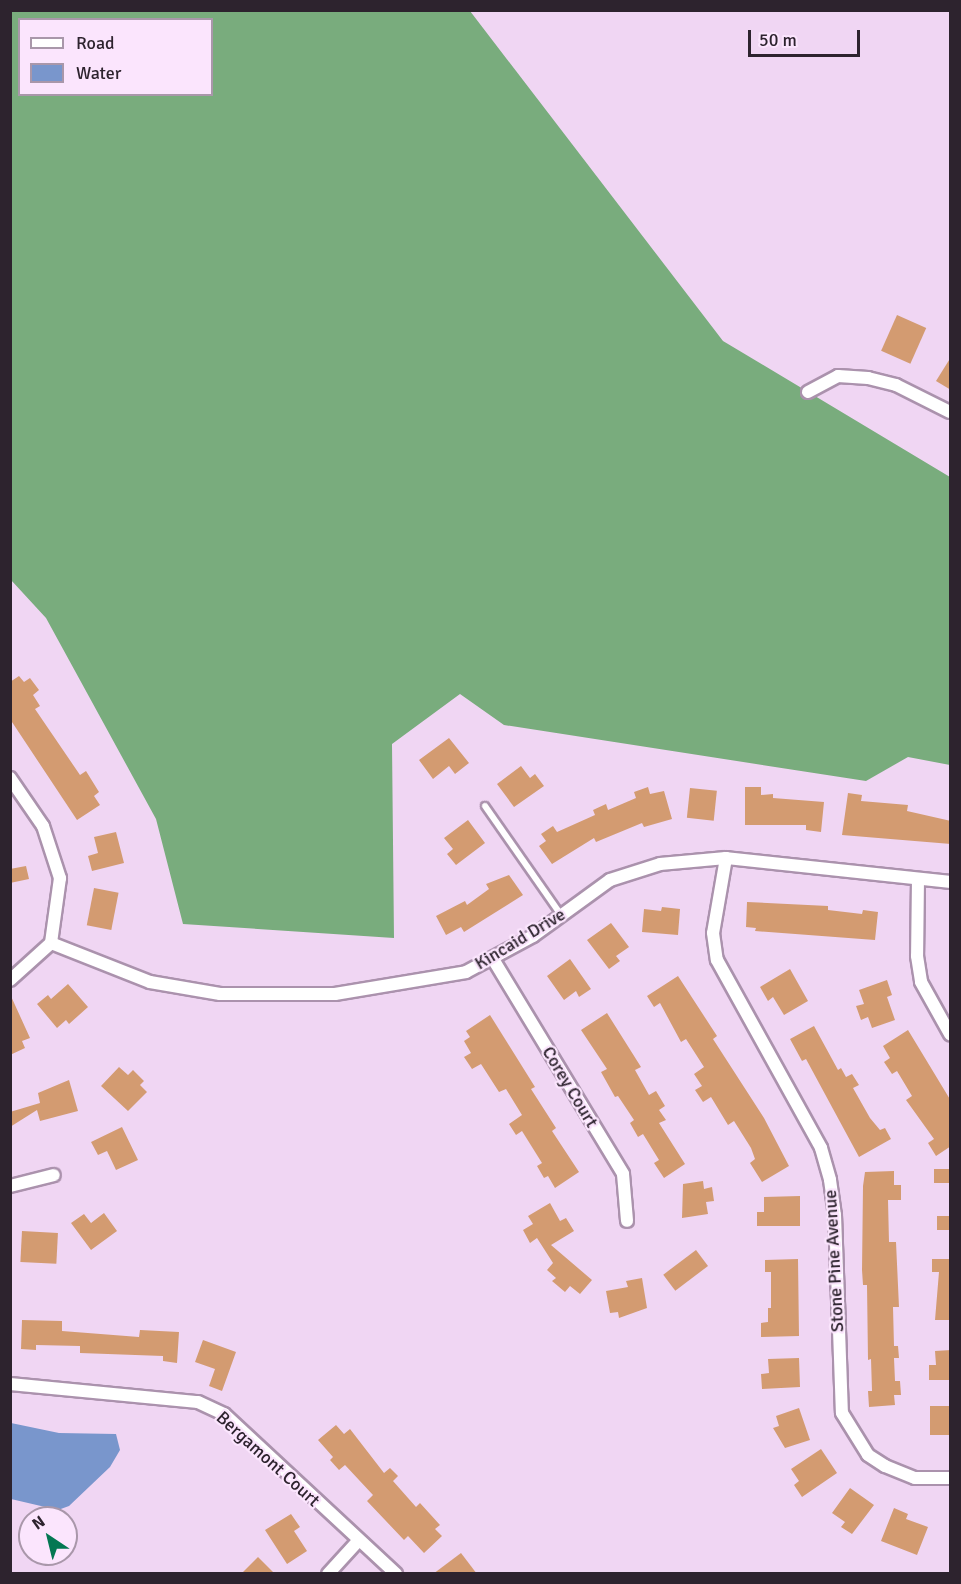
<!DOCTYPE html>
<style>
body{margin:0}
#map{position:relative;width:961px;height:1584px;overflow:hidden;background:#f0d6f3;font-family:Signika,sans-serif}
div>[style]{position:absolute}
.forest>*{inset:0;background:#79ac7d}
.water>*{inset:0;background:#7996cc}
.building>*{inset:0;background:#d39b71;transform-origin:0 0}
.roads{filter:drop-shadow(2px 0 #ab92ad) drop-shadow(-2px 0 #ab92ad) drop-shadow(0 2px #ab92ad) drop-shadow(0 -2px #ab92ad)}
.service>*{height:6px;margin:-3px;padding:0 3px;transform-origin:3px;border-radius:3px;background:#fff}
.minor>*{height:12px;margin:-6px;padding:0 6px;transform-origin:6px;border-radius:6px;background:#fff}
span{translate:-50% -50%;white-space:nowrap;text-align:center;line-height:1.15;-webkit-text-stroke:4.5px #fbe5fd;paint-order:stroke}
.street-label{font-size:18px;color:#2d232e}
.frame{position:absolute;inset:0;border:12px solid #2d232e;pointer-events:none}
.legend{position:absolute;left:18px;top:18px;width:195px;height:78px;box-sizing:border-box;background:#fbe5fd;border:2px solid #a997aa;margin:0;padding:8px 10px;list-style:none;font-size:18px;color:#2d232e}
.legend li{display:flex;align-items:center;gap:12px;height:30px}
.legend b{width:30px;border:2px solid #a997aa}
.north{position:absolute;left:18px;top:1506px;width:60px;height:60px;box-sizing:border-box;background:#fbe5fd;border:2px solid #a997aa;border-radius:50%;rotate:325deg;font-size:16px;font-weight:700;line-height:24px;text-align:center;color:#2d232e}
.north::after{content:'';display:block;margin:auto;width:21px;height:27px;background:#037752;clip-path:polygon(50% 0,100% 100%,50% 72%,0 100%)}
.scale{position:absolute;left:748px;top:30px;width:112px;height:27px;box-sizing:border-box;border:3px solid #2d232e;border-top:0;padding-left:8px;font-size:18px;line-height:21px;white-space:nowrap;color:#2d232e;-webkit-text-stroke:4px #fbe5fd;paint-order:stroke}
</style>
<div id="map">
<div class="forest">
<i style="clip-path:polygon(evenodd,11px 11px,470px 11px,723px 341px,950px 477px,950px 765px,908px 757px,866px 781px,504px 725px,460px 694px,392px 744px,394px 938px,183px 924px,156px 819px,46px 618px,11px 580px,11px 11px,20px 20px,212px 20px,212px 94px,20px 94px,20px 20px)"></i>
</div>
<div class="water">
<i style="clip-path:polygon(11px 1423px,59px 1433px,116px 1434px,120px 1450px,110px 1467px,69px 1506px,58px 1510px,11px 1499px)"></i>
</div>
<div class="building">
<i style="left:897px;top:315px;width:32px;height:39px;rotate:24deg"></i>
<i style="clip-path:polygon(951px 357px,951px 390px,936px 381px)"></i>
<i style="clip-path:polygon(19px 676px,24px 682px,30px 678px,39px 690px,33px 695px,40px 706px,35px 709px,80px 775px,86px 771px,99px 792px,94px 796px,100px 805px,77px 820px,10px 719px,10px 682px)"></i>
<i style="clip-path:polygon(449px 738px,469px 763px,455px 774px,449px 766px,433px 779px,419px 760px)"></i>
<i style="clip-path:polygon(521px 766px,530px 778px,535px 774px,544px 786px,514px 807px,497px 784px)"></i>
<i style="clip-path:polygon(648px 787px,650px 794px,664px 791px,672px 819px,644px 827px,642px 823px,596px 842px,594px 838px,552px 864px,539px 846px,546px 841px,541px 834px,553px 826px,557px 832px,595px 815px,593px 810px,606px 804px,608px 810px,636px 798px,634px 792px)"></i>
<i style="clip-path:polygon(745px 787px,761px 787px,761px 795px,773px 794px,773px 798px,824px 802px,821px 832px,806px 830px,806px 825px,745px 825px)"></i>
<i style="left:690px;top:788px;width:27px;height:30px;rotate:6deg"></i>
<i style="clip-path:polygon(848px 793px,862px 795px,861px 801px,908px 805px,907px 811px,951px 821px,951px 844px,842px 835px)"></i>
<i style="clip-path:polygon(468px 820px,485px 843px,456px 865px,447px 854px,453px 849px,444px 838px)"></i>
<i style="clip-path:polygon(116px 832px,124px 863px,92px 871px,88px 856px,98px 853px,94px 837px)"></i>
<i style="clip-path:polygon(26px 866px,29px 879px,10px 883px,10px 869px)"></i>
<i style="clip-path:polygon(509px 875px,523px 895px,464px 932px,461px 927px,446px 935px,436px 916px,465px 901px,467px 905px,489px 889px,486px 884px)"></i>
<i style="left:94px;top:888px;width:25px;height:38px;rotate:11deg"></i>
<i style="clip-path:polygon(747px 902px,828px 906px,828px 910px,862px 914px,863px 910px,878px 912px,875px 940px,755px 931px,756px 928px,746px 927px)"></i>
<i style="clip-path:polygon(662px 907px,680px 909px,678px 935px,642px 932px,644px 909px,661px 911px)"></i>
<i style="clip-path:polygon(611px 923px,629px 947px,616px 956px,620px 961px,609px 969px,587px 940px)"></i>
<i style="clip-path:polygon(570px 959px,591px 989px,579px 997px,576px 991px,564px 1000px,547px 976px)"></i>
<i style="clip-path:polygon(790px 969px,808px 1001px,784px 1015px,773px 997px,768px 1001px,760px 987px)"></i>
<i style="clip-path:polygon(678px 976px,717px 1036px,713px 1039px,764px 1118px,789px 1166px,762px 1182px,750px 1163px,755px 1159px,751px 1148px,734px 1121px,728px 1125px,711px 1097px,703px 1102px,695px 1090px,702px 1086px,694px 1074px,704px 1067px,686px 1039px,681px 1042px,660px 1003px,654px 1007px,647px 996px)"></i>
<i style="clip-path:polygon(887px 980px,892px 995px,887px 997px,895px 1020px,872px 1028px,868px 1017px,861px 1020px,856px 1006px,864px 1004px,859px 990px)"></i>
<i style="clip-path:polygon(68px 984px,88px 1007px,69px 1024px,66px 1020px,57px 1028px,37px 1004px,48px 995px,51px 999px)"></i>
<i style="clip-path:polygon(10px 994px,30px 1038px,22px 1041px,25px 1048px,10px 1055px)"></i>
<i style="clip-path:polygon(607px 1013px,641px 1067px,635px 1070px,649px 1095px,656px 1091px,665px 1106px,659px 1110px,666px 1120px,659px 1123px,685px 1164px,664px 1178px,654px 1163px,659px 1160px,643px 1134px,638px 1137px,630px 1123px,634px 1120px,618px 1096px,615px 1097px,601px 1072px,607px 1069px,581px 1030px)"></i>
<i style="clip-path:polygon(490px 1015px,535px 1087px,531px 1089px,556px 1128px,552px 1131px,579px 1172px,555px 1188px,548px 1176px,544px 1178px,537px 1166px,542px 1163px,522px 1131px,516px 1135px,509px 1124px,522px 1115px,506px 1089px,499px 1092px,481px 1064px,472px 1069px,464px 1057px,471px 1053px,464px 1041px,470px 1037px,466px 1031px)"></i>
<i style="clip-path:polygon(814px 1026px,838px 1070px,841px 1068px,846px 1077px,852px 1074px,859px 1085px,853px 1088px,870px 1118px,880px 1130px,885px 1128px,891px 1139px,859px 1157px,806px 1059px,802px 1061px,790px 1039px)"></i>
<i style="clip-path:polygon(908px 1030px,951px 1101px,951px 1146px,936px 1156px,928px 1143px,934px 1139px,906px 1100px,912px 1096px,897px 1071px,892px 1074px,884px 1062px,890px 1058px,883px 1046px)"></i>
<i style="clip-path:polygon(119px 1067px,128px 1075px,133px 1070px,144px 1081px,140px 1085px,147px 1092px,128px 1111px,101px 1086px)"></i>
<i style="clip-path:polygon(69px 1080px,78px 1111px,40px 1121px,37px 1110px,10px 1127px,10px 1112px,40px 1103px,38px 1093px)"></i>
<i style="clip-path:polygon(122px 1127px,138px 1160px,116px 1170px,107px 1151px,98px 1155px,91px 1142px)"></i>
<i style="left:951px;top:1169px;width:14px;height:17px;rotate:90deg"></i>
<i style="clip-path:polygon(894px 1171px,894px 1185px,901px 1185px,901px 1200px,888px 1200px,889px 1242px,896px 1242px,899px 1307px,893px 1307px,894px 1346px,898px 1346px,899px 1358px,894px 1358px,895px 1381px,900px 1381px,901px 1395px,894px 1395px,895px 1405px,869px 1407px,868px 1391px,872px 1391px,871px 1359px,868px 1360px,867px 1285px,863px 1285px,862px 1270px,863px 1186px,865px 1172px)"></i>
<i style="clip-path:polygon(703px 1181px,704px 1189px,712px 1187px,714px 1201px,706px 1202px,708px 1214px,682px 1218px,683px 1184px)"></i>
<i style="clip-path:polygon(800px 1196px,800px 1226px,757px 1226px,757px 1212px,764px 1212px,764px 1197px)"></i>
<i style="clip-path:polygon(550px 1203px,560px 1221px,566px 1218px,574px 1231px,551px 1245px,592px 1280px,580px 1294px,570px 1286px,565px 1292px,552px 1281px,556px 1278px,547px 1270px,553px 1263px,537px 1238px,530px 1243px,523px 1230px,533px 1224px,528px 1216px)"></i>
<i style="clip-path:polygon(104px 1213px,117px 1231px,91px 1250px,71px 1223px,84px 1214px,91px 1223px)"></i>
<i style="left:937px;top:1216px;width:14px;height:14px"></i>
<i style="left:22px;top:1231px;width:36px;height:31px;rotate:3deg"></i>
<i style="left:696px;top:1250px;width:20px;height:41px;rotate:53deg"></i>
<i style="clip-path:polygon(798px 1259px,799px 1336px,761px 1337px,761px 1323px,768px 1322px,768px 1308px,771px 1308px,771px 1272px,765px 1272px,765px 1260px)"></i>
<i style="clip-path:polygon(932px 1259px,951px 1259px,951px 1320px,935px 1320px,939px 1272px,932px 1272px)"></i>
<i style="clip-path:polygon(642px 1278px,647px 1308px,619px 1318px,618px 1312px,610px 1313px,606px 1291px,628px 1287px,626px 1281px)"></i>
<i style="clip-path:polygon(22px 1320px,62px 1321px,62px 1331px,139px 1337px,140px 1330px,179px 1332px,177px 1363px,163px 1361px,163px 1356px,80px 1353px,80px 1346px,36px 1345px,36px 1350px,21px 1349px)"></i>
<i style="clip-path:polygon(203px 1340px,236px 1352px,222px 1391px,209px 1386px,215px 1369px,195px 1362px)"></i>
<i style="clip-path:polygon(951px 1350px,951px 1380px,929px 1380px,929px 1365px,936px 1365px,935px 1351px)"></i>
<i style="clip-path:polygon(799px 1358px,800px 1387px,762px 1389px,761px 1374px,769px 1373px,768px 1359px)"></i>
<i style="left:951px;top:1406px;width:29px;height:21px;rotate:90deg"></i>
<i style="clip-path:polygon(799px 1408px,810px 1440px,785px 1448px,773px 1428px,779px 1426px,776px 1416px)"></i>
<i style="clip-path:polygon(336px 1425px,344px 1434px,350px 1429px,384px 1473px,390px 1468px,398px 1476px,393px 1481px,416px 1507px,420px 1503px,440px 1525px,435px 1529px,442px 1536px,424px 1553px,408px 1536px,404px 1540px,367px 1501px,373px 1495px,345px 1465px,339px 1470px,330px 1460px,333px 1457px,318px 1440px)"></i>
<i style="clip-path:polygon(821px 1449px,837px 1473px,802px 1497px,794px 1485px,799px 1481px,791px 1469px)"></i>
<i style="clip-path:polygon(850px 1488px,874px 1505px,852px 1534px,841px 1527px,845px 1522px,832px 1513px)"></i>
<i style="clip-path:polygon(894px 1508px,908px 1514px,906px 1519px,928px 1527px,917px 1555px,881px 1541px)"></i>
<i style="clip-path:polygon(291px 1514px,300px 1527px,294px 1531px,307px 1551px,287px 1564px,265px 1530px)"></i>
<i style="clip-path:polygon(461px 1553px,477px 1574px,433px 1574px)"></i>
<i style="clip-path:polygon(258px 1557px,275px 1574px,241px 1574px)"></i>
</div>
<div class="roads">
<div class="service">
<i style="left:485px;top:806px;width:133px;rotate:55.1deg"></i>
</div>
<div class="minor">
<i style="left:808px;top:392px;width:34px;rotate:-28deg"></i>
<i style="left:838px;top:376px;width:30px;rotate:4deg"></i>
<i style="left:868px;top:378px;width:29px;rotate:14deg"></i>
<i style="left:896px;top:385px;width:60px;rotate:26.6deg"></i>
<i style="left:10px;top:778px;width:58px;rotate:55.5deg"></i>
<i style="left:43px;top:826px;width:55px;rotate:71.9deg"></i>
<i style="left:60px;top:878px;width:66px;rotate:97.9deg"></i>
<i style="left:51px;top:943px;width:55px;rotate:137.9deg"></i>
<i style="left:726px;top:858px;width:76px;rotate:99.8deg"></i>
<i style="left:713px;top:933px;width:27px;rotate:82deg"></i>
<i style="left:717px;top:960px;width:215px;rotate:61deg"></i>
<i style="left:821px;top:1148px;width:33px;rotate:74deg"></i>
<i style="left:830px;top:1180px;width:35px;rotate:82deg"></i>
<i style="left:835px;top:1215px;width:198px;rotate:88deg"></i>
<i style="left:842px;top:1413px;width:49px;rotate:58.2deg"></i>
<i style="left:868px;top:1455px;width:20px;rotate:33deg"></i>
<i style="left:885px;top:1466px;width:32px;rotate:22deg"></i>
<i style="left:915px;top:1478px;width:35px"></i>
<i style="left:918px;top:879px;width:77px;rotate:90.7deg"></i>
<i style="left:917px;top:956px;width:26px;rotate:81deg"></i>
<i style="left:921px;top:982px;width:60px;rotate:60.9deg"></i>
<i style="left:51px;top:943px;width:106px;rotate:21.5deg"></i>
<i style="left:150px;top:982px;width:71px;rotate:9.7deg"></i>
<i style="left:220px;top:994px;width:115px"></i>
<i style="left:335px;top:994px;width:133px;rotate:-9.5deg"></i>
<i style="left:466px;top:972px;width:76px;rotate:-28.2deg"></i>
<i style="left:533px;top:936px;width:95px;rotate:-36deg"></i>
<i style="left:610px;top:880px;width:52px;rotate:-17.7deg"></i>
<i style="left:660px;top:864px;width:66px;rotate:-5.2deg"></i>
<i style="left:726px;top:858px;width:225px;rotate:6.1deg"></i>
<i style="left:493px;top:959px;width:251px;rotate:58.8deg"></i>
<i style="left:623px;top:1174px;width:47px;rotate:85.1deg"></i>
<i style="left:10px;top:1186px;width:45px;rotate:-14deg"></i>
<i style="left:10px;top:1384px;width:189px;rotate:5.5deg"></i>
<i style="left:198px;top:1402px;width:29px;rotate:25deg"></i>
<i style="left:224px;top:1414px;width:235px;rotate:42.9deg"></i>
<i style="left:328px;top:1574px;width:45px;rotate:-47.7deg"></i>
</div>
</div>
<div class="street-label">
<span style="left:520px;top:939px;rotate:-31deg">Kincaid Drive</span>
<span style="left:570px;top:1087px;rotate:59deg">Corey Court</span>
<span style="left:834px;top:1261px;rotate:-93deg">Stone Pine Avenue</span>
<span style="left:268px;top:1459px;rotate:42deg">Bergamont Court</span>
</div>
<div class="frame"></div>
<ul class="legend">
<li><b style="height:8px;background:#fff"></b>Road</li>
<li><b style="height:16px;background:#7996cc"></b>Water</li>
</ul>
<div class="north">N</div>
<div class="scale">50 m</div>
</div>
